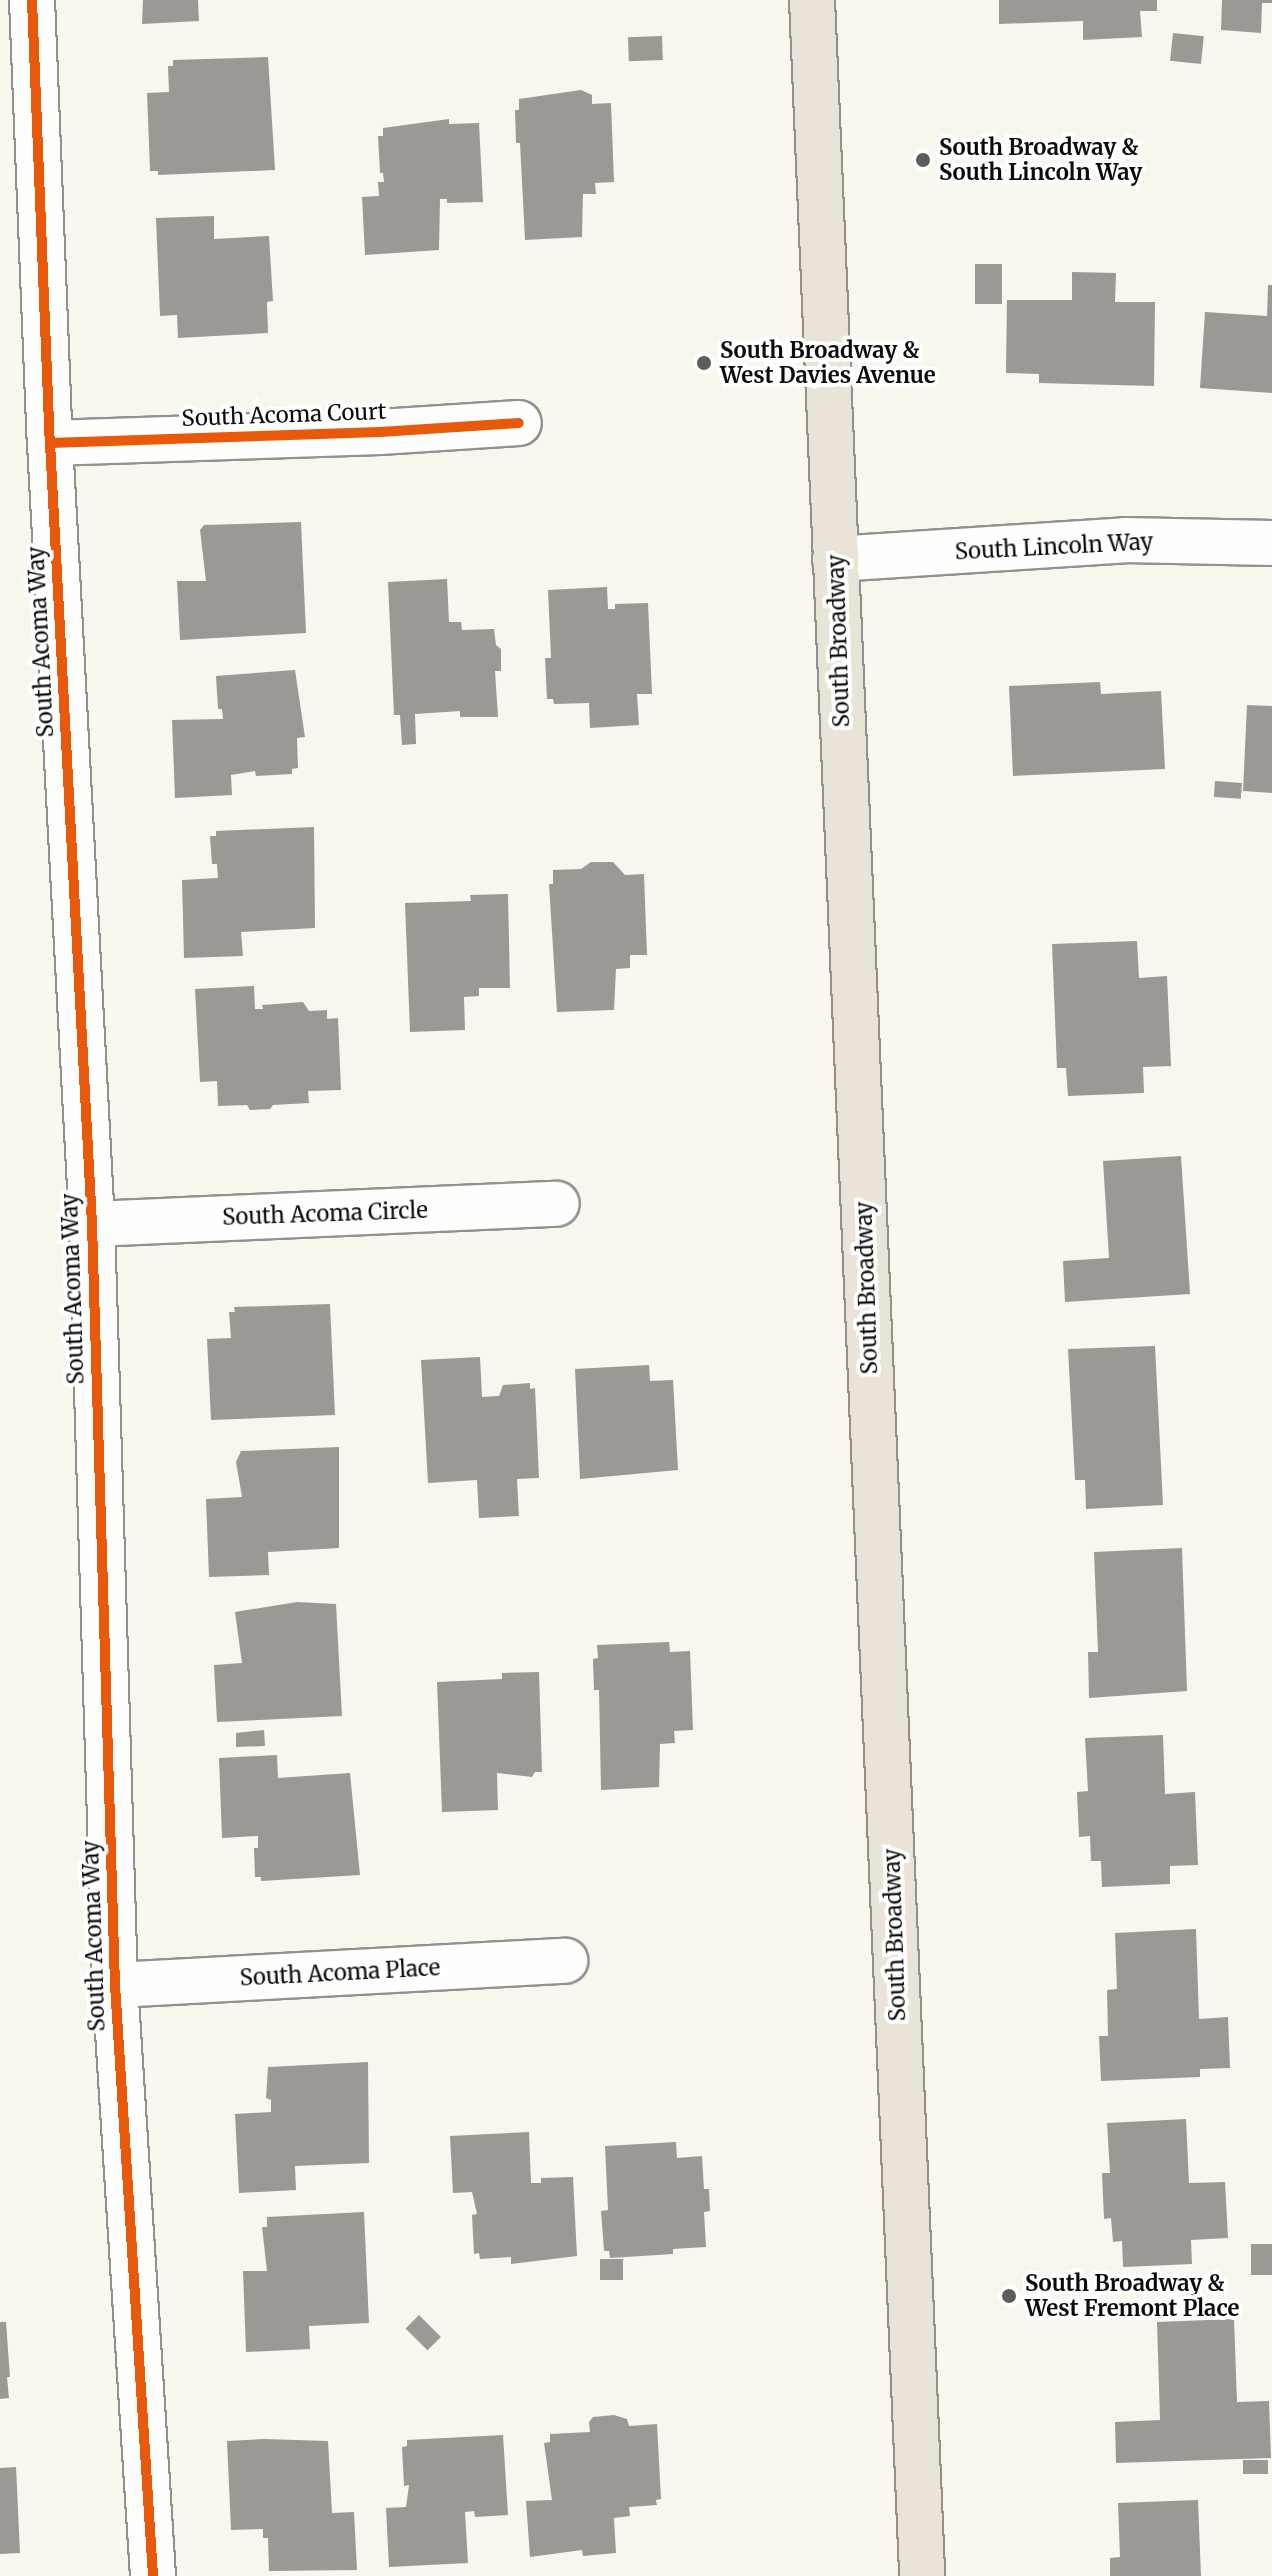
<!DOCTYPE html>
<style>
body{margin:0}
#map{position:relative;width:1272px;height:2576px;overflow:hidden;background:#f9f6ee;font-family:Merriweather,serif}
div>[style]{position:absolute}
.building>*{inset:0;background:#9c9894;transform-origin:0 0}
.roads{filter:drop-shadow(2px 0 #92918d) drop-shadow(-2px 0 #92918d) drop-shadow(0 2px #92918d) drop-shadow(0 -2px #92918d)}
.street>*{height:44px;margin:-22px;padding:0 22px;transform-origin:22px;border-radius:22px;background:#fefefc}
.primary>*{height:44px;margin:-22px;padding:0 22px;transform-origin:22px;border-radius:22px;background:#eae3d8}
.cycleway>*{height:10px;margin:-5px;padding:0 5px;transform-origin:5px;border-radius:5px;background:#e8590c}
.dots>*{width:22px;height:22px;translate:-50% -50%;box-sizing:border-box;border:4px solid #fff;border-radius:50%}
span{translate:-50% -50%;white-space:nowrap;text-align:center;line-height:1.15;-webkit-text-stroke:8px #fff;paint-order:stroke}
.poi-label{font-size:22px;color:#0b0b0b;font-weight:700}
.left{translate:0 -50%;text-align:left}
.street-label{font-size:22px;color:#0b0b0b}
</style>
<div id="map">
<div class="building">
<i style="clip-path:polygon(143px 0,198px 0,199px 21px,142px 24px)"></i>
<i style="clip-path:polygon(999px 0,1157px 0,1157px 11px,1140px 11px,1142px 37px,1083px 40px,1083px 21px,999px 24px)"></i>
<i style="clip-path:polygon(1222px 0,1272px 0,1272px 3px,1262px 3px,1261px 33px,1221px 30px)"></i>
<i style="left:1173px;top:33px;width:31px;height:28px;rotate:6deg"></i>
<i style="left:662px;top:36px;width:24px;height:34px;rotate:88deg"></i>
<i style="clip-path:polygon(268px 57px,275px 170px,158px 175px,158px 171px,150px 171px,147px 93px,169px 92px,168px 66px,173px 66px,173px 60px)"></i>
<i style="clip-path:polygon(581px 90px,592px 95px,592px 104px,611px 103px,614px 182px,595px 183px,596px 194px,583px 194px,582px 237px,525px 240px,520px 143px,516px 143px,515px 110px,519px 110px,519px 99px)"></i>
<i style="clip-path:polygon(449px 119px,449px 124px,479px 123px,483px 202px,447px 203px,447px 199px,440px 199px,439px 250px,365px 255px,362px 197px,379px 196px,378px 182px,384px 182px,383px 173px,380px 173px,378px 136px,383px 136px,383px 128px)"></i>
<i style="clip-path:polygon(214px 216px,214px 239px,269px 236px,273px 301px,267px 302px,268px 333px,178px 338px,177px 315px,160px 316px,156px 218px)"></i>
<i style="left:975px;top:264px;width:27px;height:40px"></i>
<i style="clip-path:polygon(1072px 272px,1116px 273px,1115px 302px,1155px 302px,1154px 386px,1039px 383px,1039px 374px,1006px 373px,1007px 300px,1072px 300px)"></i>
<i style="clip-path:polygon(1268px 285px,1272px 285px,1272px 393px,1200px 388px,1205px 312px,1267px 316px)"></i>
<i style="clip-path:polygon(301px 522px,306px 633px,180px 640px,177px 581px,206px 581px,200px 530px,204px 525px)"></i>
<i style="clip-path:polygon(447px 579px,449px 622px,461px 622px,462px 630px,494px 629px,496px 645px,501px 649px,501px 671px,495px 671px,498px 717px,460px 717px,460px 711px,415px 714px,416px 744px,402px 745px,400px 715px,394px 715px,388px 582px)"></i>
<i style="clip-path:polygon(607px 587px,608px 609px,615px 609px,615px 604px,648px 603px,652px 694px,637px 694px,639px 725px,590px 728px,589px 703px,554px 704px,553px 699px,547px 699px,545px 658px,551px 658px,548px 590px)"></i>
<i style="clip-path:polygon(295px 670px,305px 737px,297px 738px,298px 768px,292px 769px,292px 774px,256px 776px,255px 771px,231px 775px,232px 795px,175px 798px,172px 720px,223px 719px,222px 709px,218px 709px,216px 676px)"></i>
<i style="clip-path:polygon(1100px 682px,1101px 694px,1161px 691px,1165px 769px,1013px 776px,1009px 686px)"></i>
<i style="clip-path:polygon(1247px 705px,1272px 706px,1272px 793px,1243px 791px)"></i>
<i style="left:1215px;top:781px;width:27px;height:16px;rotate:4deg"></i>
<i style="clip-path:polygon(314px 827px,315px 928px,241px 932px,243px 956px,184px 958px,182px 880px,218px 878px,217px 864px,212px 864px,210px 836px,216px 836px,216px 831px)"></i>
<i style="clip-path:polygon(591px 862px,613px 862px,625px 875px,644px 874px,647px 955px,630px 955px,630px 968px,616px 969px,614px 1010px,557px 1012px,549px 884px,553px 884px,553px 870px,581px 869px)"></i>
<i style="clip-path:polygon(508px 894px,510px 988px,479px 988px,479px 996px,464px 997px,465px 1030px,410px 1032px,405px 903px,471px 901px,470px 895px)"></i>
<i style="clip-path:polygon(1137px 941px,1139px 978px,1167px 976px,1171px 1066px,1143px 1067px,1144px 1093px,1068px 1096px,1066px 1068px,1057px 1068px,1052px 944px)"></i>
<i style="clip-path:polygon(254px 986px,255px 1009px,263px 1009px,262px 1005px,303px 1002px,309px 1011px,327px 1010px,327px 1019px,338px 1018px,341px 1090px,308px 1091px,309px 1103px,273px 1105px,270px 1109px,250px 1110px,247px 1105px,218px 1106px,217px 1081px,200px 1082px,195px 989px)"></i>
<i style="clip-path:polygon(1181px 1156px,1190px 1294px,1065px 1302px,1063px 1261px,1109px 1258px,1103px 1161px)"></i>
<i style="clip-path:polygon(330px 1304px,335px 1415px,211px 1420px,207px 1339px,231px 1338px,229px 1312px,235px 1312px,234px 1307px)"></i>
<i style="clip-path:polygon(1155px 1346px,1163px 1505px,1086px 1509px,1085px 1480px,1075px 1480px,1068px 1349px)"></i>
<i style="clip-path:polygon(480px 1357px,482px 1397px,499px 1396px,503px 1385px,530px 1383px,530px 1389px,535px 1388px,539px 1478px,517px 1479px,519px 1516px,479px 1518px,477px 1480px,428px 1483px,421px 1360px)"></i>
<i style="clip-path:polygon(649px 1365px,650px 1381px,673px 1380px,678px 1470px,580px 1479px,575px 1369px)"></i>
<i style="clip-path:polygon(339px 1447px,339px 1548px,268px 1552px,269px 1575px,209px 1577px,206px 1499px,242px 1497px,236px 1462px,241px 1451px)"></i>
<i style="clip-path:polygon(1182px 1548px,1187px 1691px,1089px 1698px,1088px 1652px,1098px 1652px,1094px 1552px)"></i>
<i style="clip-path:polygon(297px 1602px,336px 1604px,342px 1716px,217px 1722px,214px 1665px,242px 1663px,235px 1612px)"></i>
<i style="clip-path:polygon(669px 1642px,670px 1652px,690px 1651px,693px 1730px,674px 1731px,675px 1743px,660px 1744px,659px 1787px,601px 1790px,599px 1690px,594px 1690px,593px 1659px,598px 1658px,597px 1645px)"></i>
<i style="clip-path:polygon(539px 1672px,542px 1772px,535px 1772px,532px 1777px,497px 1773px,498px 1810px,442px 1812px,437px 1682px,502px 1679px,502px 1673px)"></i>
<i style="clip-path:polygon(264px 1730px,265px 1746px,236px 1747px,236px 1733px)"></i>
<i style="clip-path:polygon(1163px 1735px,1165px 1794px,1195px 1792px,1198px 1865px,1170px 1866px,1170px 1884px,1102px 1887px,1101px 1861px,1091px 1861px,1090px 1836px,1079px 1837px,1077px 1792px,1088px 1791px,1085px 1738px)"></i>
<i style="clip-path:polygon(277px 1755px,278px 1778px,350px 1773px,360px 1875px,261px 1881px,261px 1877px,255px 1877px,254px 1848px,258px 1848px,258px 1836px,222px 1838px,219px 1758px)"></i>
<i style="clip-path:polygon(1196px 1929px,1199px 2019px,1228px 2017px,1230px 2068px,1200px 2069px,1200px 2077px,1101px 2081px,1099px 2036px,1108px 2036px,1107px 1990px,1117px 1989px,1115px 1933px)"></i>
<i style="clip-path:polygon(368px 2062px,369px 2163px,295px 2166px,296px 2190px,239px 2193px,235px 2114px,271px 2112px,271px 2100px,266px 2098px,268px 2067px)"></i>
<i style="clip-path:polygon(1186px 2119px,1189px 2183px,1225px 2182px,1228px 2238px,1191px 2240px,1192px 2264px,1123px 2267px,1122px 2241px,1113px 2242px,1111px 2218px,1104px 2219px,1102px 2173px,1110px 2173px,1107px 2123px)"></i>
<i style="clip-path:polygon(529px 2132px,531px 2183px,541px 2183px,541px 2178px,573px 2177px,577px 2256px,511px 2264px,511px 2257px,480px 2259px,479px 2253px,474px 2254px,472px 2215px,477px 2214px,472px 2192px,453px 2193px,450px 2136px)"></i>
<i style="clip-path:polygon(676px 2142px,677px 2158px,702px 2156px,704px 2189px,709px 2189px,710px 2211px,704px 2212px,706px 2247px,673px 2249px,673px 2254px,610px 2258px,609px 2251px,604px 2251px,601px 2211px,608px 2210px,605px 2146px)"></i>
<i style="clip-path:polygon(364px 2212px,369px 2323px,309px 2326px,310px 2349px,246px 2352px,243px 2271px,267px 2271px,262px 2227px,267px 2227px,267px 2217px)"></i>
<i style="left:1272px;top:2244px;width:31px;height:21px;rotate:90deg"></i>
<i style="left:600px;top:2259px;width:23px;height:21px"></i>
<i style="left:419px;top:2315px;width:31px;height:19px;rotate:45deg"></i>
<i style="clip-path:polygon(1234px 2319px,1237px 2402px,1269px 2401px,1271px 2458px,1116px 2463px,1115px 2422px,1160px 2420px,1157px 2322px)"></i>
<i style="clip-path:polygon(0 2322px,6px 2322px,10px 2377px,7px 2377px,9px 2398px,0 2399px)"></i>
<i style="clip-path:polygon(614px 2415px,627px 2419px,629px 2426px,657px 2424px,661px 2499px,656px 2500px,657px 2505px,629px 2507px,630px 2516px,614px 2518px,616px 2553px,583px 2556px,582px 2550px,530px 2557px,526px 2501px,552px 2500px,544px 2443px,550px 2442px,550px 2434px,590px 2432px,589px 2422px,593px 2417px)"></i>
<i style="clip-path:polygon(503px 2435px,508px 2515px,475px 2517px,474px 2511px,465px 2512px,468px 2563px,389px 2567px,386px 2508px,406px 2507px,409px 2485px,404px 2486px,402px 2447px,407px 2446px,407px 2440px)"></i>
<i style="clip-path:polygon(264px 2439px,328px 2441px,332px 2513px,354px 2512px,357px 2570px,269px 2571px,268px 2538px,263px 2538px,263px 2529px,231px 2530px,227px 2441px)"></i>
<i style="left:1268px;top:2460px;width:14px;height:25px;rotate:90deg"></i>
<i style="clip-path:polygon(16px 2467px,20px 2553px,0 2554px,0 2468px)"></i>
<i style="clip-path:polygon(1198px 2500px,1201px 2576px,1110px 2576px,1110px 2558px,1120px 2557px,1118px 2503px)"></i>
</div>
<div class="roads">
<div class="street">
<i style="left:32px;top:0;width:443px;rotate:87.7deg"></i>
<i style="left:50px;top:443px;width:782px;rotate:86.92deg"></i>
<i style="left:92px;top:1224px;width:761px;rotate:88.27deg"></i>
<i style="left:115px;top:1985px;width:592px;rotate:86.32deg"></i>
<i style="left:50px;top:443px;width:330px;rotate:-1.9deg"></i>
<i style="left:380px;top:432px;width:139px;rotate:-3.7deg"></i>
<i style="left:835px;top:559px;width:291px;rotate:-3.7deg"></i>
<i style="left:1125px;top:540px;width:147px;rotate:1.2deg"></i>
<i style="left:92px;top:1224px;width:465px;rotate:-2.5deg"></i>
<i style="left:115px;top:1985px;width:451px;rotate:-3.1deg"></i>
</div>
<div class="primary">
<i style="left:812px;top:0;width:2578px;rotate:87.55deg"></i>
</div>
</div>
<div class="cycleway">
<i style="left:32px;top:0;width:443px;rotate:87.7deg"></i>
<i style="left:50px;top:443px;width:782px;rotate:86.92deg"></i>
<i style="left:92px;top:1224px;width:761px;rotate:88.27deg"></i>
<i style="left:115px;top:1985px;width:592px;rotate:86.32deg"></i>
<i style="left:50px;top:443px;width:330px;rotate:-1.9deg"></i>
<i style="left:380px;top:432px;width:139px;rotate:-3.7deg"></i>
</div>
<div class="dots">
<i style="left:923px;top:160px;background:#5e5d5a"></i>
<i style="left:704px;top:363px;background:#5e5d5a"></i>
<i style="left:1009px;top:2296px;background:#5e5d5a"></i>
</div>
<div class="poi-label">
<span class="left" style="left:939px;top:160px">South Broadway &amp;<br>South Lincoln Way</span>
<span class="left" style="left:720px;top:363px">South Broadway &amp;<br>West Davies Avenue</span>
<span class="left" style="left:1025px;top:2296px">South Broadway &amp;<br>West Fremont Place</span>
</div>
<div class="street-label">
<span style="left:284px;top:415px;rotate:-2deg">South Acoma Court</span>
<span style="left:1054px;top:547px;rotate:-3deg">South Lincoln Way</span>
<span style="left:839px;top:641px;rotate:-92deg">South Broadway</span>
<span style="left:41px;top:642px;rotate:-93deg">South Acoma Way</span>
<span style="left:325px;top:1214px;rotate:-2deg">South Acoma Circle</span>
<span style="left:867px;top:1288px;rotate:-92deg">South Broadway</span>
<span style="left:73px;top:1289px;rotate:-92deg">South Acoma Way</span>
<span style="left:895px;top:1935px;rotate:-92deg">South Broadway</span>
<span style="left:94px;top:1936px;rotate:-92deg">South Acoma Way</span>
<span style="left:340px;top:1973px;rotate:-3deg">South Acoma Place</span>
</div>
</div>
